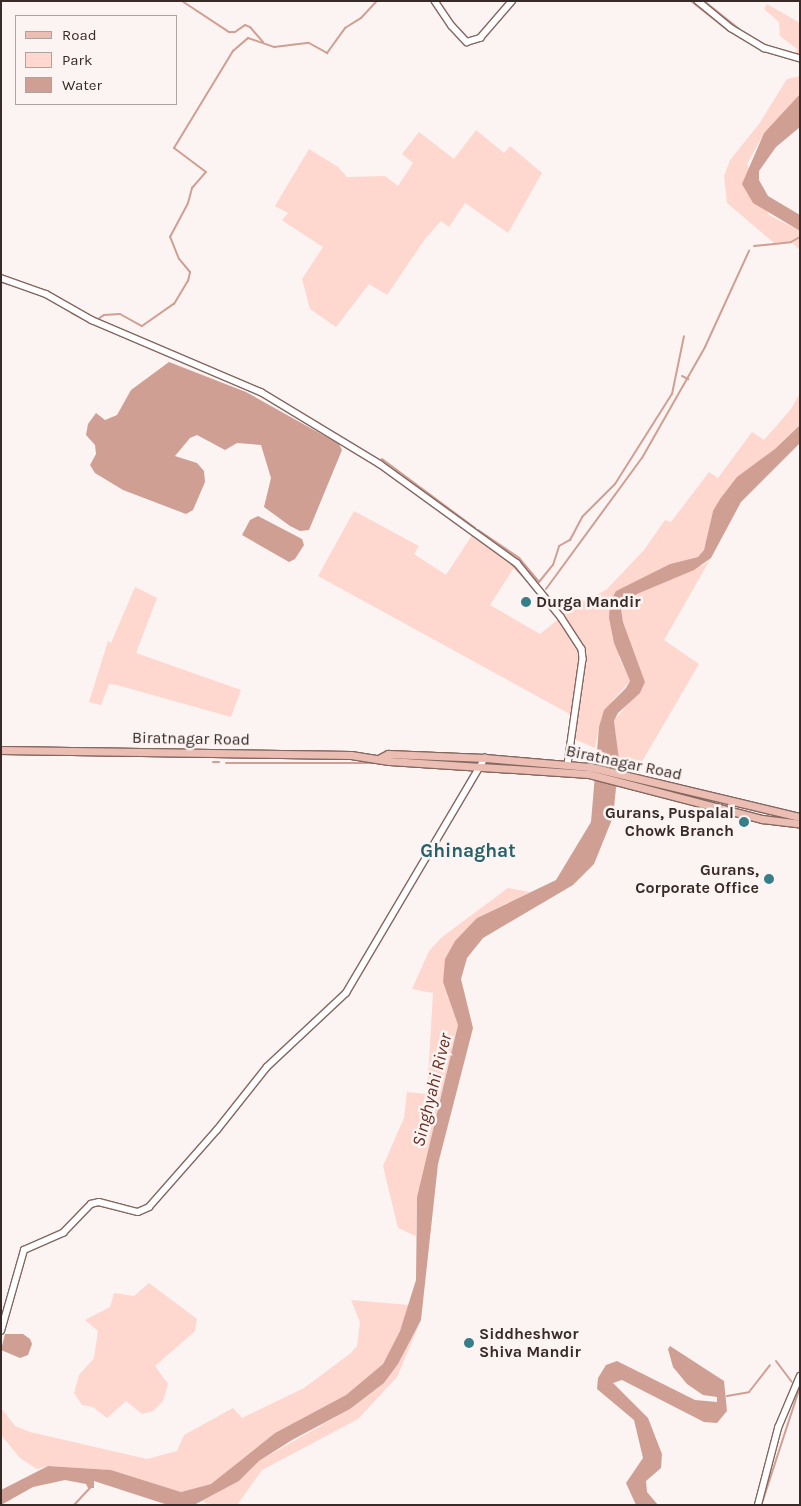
<!DOCTYPE html>
<style>
body{margin:0}
#map{position:relative;width:801px;height:1506px;overflow:hidden;background:#fbf4f2;font-family:Karla,sans-serif}
div>[style]{position:absolute}
.green>*{inset:0;background:#fed7ce}
.water>*{inset:0;background:#d09f94}
.stream>*{height:2px;margin:-1px;padding:0 1px;transform-origin:1px;border-radius:1px;background:#d09f94}
.roads{filter:drop-shadow(1px 0 #846760) drop-shadow(-1px 0 #846760) drop-shadow(0 1px #846760) drop-shadow(0 -1px #846760)}
.minor>*{height:5.5px;margin:-2.75px;padding:0 2.75px;transform-origin:2.75px;border-radius:2.75px;background:#fff}
.major>*{height:7px;margin:-3.5px;padding:0 3.5px;transform-origin:3.5px;border-radius:3.5px;background:#ecbeb3}
.dots>*{width:14px;height:14px;translate:-50% -50%;box-sizing:border-box;border:2px solid #fbf4f2;border-radius:50%}
span{translate:-50% -50%;white-space:nowrap;text-align:center;line-height:1.15;-webkit-text-stroke:5px #fbf4f2;paint-order:stroke}
.poi-label{font-size:16px;color:#372a27;font-weight:700}
.left{translate:0 -50%;text-align:left}
.right{translate:-100% -50%;text-align:right}
.street-label{font-size:16px;color:#372a27}
.water-label{font-size:18px;color:#6b2e21;font-style:italic}
.quarter-label{font-size:19px;color:#276068;font-weight:700}
.frame{position:absolute;inset:0;border:2px solid #372a27;pointer-events:none}
.legend{position:absolute;left:15px;top:15px;width:162px;height:90px;box-sizing:border-box;background:#fbf4f2;border:1px solid #ada3a1;margin:0;padding:6px 9px;list-style:none;font-size:15px;color:#372a27}
.legend li{display:flex;align-items:center;gap:10px;height:25px}
.legend b{width:25px;border:1px solid #ada3a1}
</style>
<div id="map">
<div class="green">
<i style="clip-path:polygon(767px 4px,800px 23px,800px 58px,794px 57px,797px 49px,780px 36px,779px 22px,764px 9px)"></i>
<i style="clip-path:polygon(800px 76px,800px 94px,764px 133px,747px 164px,769px 215px,800px 231px,800px 250px,791px 242px,774px 243px,727px 203px,724px 176px,730px 160px,759px 124px,787px 79px)"></i>
<i style="clip-path:polygon(476px 130px,504px 153px,510px 146px,542px 173px,508px 233px,465px 203px,449px 227px,441px 221px,425px 239px,387px 295px,369px 284px,336px 327px,310px 309px,302px 279px,323px 247px,286px 223px,282px 220px,288px 213px,275px 206px,309px 149px,338px 167px,347px 177px,385px 176px,398px 186px,413px 163px,402px 154px,419px 132px,454px 159px)"></i>
<i style="clip-path:polygon(800px 393px,800px 425px,713px 511px,704px 550px,698px 557px,670px 564px,616px 591px,619px 657px,630px 681px,613px 700px,599px 727px,595px 748px,572px 738px,575px 717px,318px 576px,354px 511px,419px 546px,414px 554px,446px 575px,474px 532px,517px 563px,490px 605px,540px 634px,561px 617px,577px 596px,584px 601px,606px 590px,644px 550px,665px 520px,671px 522px,709px 472px,718px 478px,752px 432px,764px 440px,791px 409px)"></i>
<i style="clip-path:polygon(711px 558px,664px 640px,699px 664px,640px 765px,619px 759px,614px 721px,645px 682px,623px 622px,621px 609px,625px 602px,637px 594px,705px 564px)"></i>
<i style="clip-path:polygon(135px 587px,157px 598px,136px 653px,241px 690px,231px 717px,117px 685px,109px 684px,101px 705px,89px 702px,108px 641px,111px 643px)"></i>
<i style="clip-path:polygon(508px 888px,530px 892px,477px 918px,443px 982px,458px 1025px,417px 1197px,416px 1236px,398px 1228px,383px 1166px,404px 1118px,407px 1092px,427px 1094px,433px 993px,412px 989px,429px 951px,442px 937px)"></i>
<i style="clip-path:polygon(149px 1283px,197px 1319px,195px 1331px,155px 1366px,168px 1384px,163px 1401px,153px 1411px,142px 1414px,126px 1401px,107px 1418px,93px 1407px,82px 1405px,74px 1393px,79px 1375px,94px 1358px,98px 1331px,85px 1320px,110px 1307px,114px 1293px,134px 1296px)"></i>
<i style="clip-path:polygon(351px 1300px,409px 1305px,400px 1331px,383px 1364px,346px 1395px,275px 1433px,211px 1484px,181px 1492px,111px 1470px,48px 1466px,37px 1469px,20px 1458px,1px 1435px,1px 1408px,15px 1426px,30px 1432px,147px 1459px,177px 1451px,184px 1435px,233px 1408px,242px 1418px,304px 1388px,351px 1353px,357px 1346px,360px 1322px)"></i>
<i style="clip-path:polygon(421px 1320px,397px 1377px,358px 1419px,262px 1470px,237px 1505px,209px 1505px,202px 1501px,239px 1481px,259px 1461px,350px 1409px,384px 1383px,398px 1364px)"></i>
</div>
<div class="water">
<i style="clip-path:polygon(800px 94px,800px 127px,776px 147px,759px 171px,759px 180px,768px 196px,800px 215px,800px 231px,753px 203px,742px 184px,764px 133px)"></i>
<i style="clip-path:polygon(169px 362px,246px 392px,339px 444px,342px 450px,309px 530px,300px 531px,290px 526px,264px 507px,271px 478px,261px 445px,237px 443px,225px 450px,197px 435px,190px 438px,175px 456px,197px 463px,204px 471px,205px 482px,193px 510px,186px 514px,123px 490px,95px 473px,90px 465px,96px 454px,95px 445px,86px 435px,88px 424px,96px 413px,105px 420px,117px 415px,131px 390px)"></i>
<i style="clip-path:polygon(800px 425px,800px 443px,741px 502px,711px 558px,694px 570px,637px 594px,625px 602px,621px 609px,623px 622px,645px 682px,640px 693px,618px 713px,614px 721px,619px 759px,613px 817px,594px 864px,573px 885px,483px 938px,467px 958px,461px 979px,473px 1028px,438px 1164px,421px 1320px,398px 1364px,384px 1383px,350px 1409px,292px 1440px,259px 1461px,239px 1481px,194px 1505px,168px 1505px,94px 1481px,94px 1488px,88px 1488px,86px 1484px,65px 1480px,33px 1487px,1px 1505px,1px 1490px,48px 1466px,111px 1470px,181px 1492px,211px 1484px,275px 1433px,346px 1395px,383px 1364px,400px 1331px,416px 1280px,417px 1197px,458px 1025px,443px 982px,445px 959px,455px 941px,477px 918px,556px 880px,591px 822px,599px 727px,604px 710px,626px 688px,630px 681px,614px 643px,609px 618px,610px 602px,616px 591px,670px 564px,698px 557px,704px 550px,713px 511px,720px 499px,737px 477px,775px 449px)"></i>
<i style="clip-path:polygon(258px 516px,302px 539px,304px 545px,295px 559px,289px 562px,242px 535px,250px 520px)"></i>
<i style="clip-path:polygon(5px 1334px,23px 1334px,30px 1339px,32px 1344px,28px 1355px,20px 1358px,1px 1350px)"></i>
<i style="clip-path:polygon(670px 1346px,724px 1381px,727px 1411px,717px 1423px,704px 1422px,622px 1380px,613px 1383px,648px 1418px,662px 1454px,661px 1468px,646px 1481px,647px 1492px,658px 1505px,636px 1505px,626px 1483px,643px 1458px,634px 1420px,597px 1389px,598px 1378px,606px 1365px,617px 1361px,695px 1400px,717px 1402px,717px 1397px,703px 1395px,687px 1384px,673px 1367px,668px 1349px)"></i>
</div>
<div class="stream">
<i style="left:182px;top:1px;width:56px;rotate:33.4deg"></i>
<i style="left:229px;top:32px;width:6px"></i>
<i style="left:235px;top:32px;width:12px;rotate:-35deg"></i>
<i style="left:245px;top:25px;width:5px;rotate:22deg"></i>
<i style="left:250px;top:27px;width:20px;rotate:49deg"></i>
<i style="left:691px;top:1px;width:48px;rotate:38.3deg"></i>
<i style="left:729px;top:31px;width:39px;rotate:29deg"></i>
<i style="left:704px;top:1px;width:45px;rotate:38.7deg"></i>
<i style="left:754px;top:246px;width:37px;rotate:-6deg"></i>
<i style="left:791px;top:242px;width:10px;rotate:-29deg"></i>
<i style="left:1px;top:282px;width:18px;rotate:16deg"></i>
<i style="left:41px;top:295px;width:11px;rotate:27deg"></i>
<i style="left:63px;top:307px;width:6px;rotate:31deg"></i>
<i style="left:72px;top:313px;width:22px;rotate:27deg"></i>
<i style="left:98px;top:319px;width:7px;rotate:-34deg"></i>
<i style="left:104px;top:315px;width:16px;rotate:-4deg"></i>
<i style="left:120px;top:314px;width:25px;rotate:29deg"></i>
<i style="left:142px;top:326px;width:39px;rotate:-35deg"></i>
<i style="left:174px;top:304px;width:27px;rotate:-59deg"></i>
<i style="left:188px;top:281px;width:9px;rotate:-77deg"></i>
<i style="left:190px;top:272px;width:17px;rotate:-130deg"></i>
<i style="left:179px;top:259px;width:24px;rotate:-112deg"></i>
<i style="left:170px;top:237px;width:38px;rotate:-62deg"></i>
<i style="left:188px;top:203px;width:16px;rotate:-75deg"></i>
<i style="left:192px;top:188px;width:21px;rotate:-49deg"></i>
<i style="left:206px;top:172px;width:40px;rotate:-143deg"></i>
<i style="left:174px;top:148px;width:114px;rotate:-58.7deg"></i>
<i style="left:233px;top:51px;width:20px;rotate:-41deg"></i>
<i style="left:248px;top:38px;width:28px;rotate:19deg"></i>
<i style="left:274px;top:47px;width:35px;rotate:-7deg"></i>
<i style="left:309px;top:43px;width:21px;rotate:29deg"></i>
<i style="left:327px;top:53px;width:31px;rotate:-54deg"></i>
<i style="left:345px;top:28px;width:19px;rotate:-32deg"></i>
<i style="left:361px;top:18px;width:23px;rotate:-47deg"></i>
<i style="left:682px;top:376px;width:7px;rotate:27deg"></i>
<i style="left:382px;top:459px;width:116px;rotate:36.6deg"></i>
<i style="left:424px;top:499px;width:90px;rotate:36deg"></i>
<i style="left:478px;top:530px;width:50px;rotate:34.3deg"></i>
<i style="left:519px;top:558px;width:31px;rotate:50deg"></i>
<i style="left:539px;top:582px;width:22px;rotate:-51deg"></i>
<i style="left:553px;top:565px;width:20px;rotate:-72deg"></i>
<i style="left:559px;top:546px;width:13px;rotate:-29deg"></i>
<i style="left:570px;top:540px;width:26px;rotate:-62deg"></i>
<i style="left:582px;top:517px;width:47px;rotate:-45deg"></i>
<i style="left:615px;top:484px;width:107px;rotate:-57.7deg"></i>
<i style="left:672px;top:394px;width:59px;rotate:-78.3deg"></i>
<i style="left:507px;top:559px;width:38px;rotate:47deg"></i>
<i style="left:546px;top:589px;width:162px;rotate:-53.8deg"></i>
<i style="left:642px;top:458px;width:128px;rotate:-60.4deg"></i>
<i style="left:705px;top:347px;width:106px;rotate:-65.4deg"></i>
<i style="left:213px;top:762px;width:6px"></i>
<i style="left:226px;top:763px;width:155px"></i>
<i style="left:586px;top:777px;width:8px;rotate:14deg"></i>
<i style="left:776px;top:1361px;width:26px;rotate:53deg"></i>
<i style="left:727px;top:1396px;width:22px;rotate:-10deg"></i>
<i style="left:749px;top:1392px;width:34px;rotate:-52deg"></i>
<i style="left:762px;top:1503px;width:122px;rotate:-71.9deg"></i>
<i style="left:74px;top:1505px;width:25px;rotate:-47deg"></i>
</div>
<div class="roads">
<div class="minor">
<i style="left:435px;top:1px;width:30px;rotate:56deg"></i>
<i style="left:452px;top:26px;width:22px;rotate:47deg"></i>
<i style="left:467px;top:42px;width:14px;rotate:-17deg"></i>
<i style="left:480px;top:38px;width:49px;rotate:-49.1deg"></i>
<i style="left:698px;top:1px;width:43px;rotate:39.3deg"></i>
<i style="left:731px;top:28px;width:39px;rotate:31deg"></i>
<i style="left:764px;top:48px;width:37px;rotate:16deg"></i>
<i style="left:1px;top:278px;width:48px;rotate:19.6deg"></i>
<i style="left:46px;top:294px;width:53px;rotate:29.5deg"></i>
<i style="left:92px;top:320px;width:184px;rotate:23.1deg"></i>
<i style="left:261px;top:392px;width:139px;rotate:31.2deg"></i>
<i style="left:380px;top:464px;width:169px;rotate:35.9deg"></i>
<i style="left:517px;top:563px;width:70px;rotate:50.8deg"></i>
<i style="left:561px;top:617px;width:38px;rotate:57deg"></i>
<i style="left:582px;top:649px;width:10px;rotate:84deg"></i>
<i style="left:583px;top:659px;width:106px;rotate:98.1deg"></i>
<i style="left:1px;top:1331px;width:84px;rotate:-74.1deg"></i>
<i style="left:24px;top:1250px;width:43px;rotate:-23.6deg"></i>
<i style="left:63px;top:1233px;width:40px;rotate:-46deg"></i>
<i style="left:91px;top:1204px;width:8px;rotate:-14deg"></i>
<i style="left:99px;top:1202px;width:40px;rotate:14.4deg"></i>
<i style="left:138px;top:1212px;width:12px;rotate:-24deg"></i>
<i style="left:149px;top:1207px;width:103px;rotate:-48.6deg"></i>
<i style="left:217px;top:1130px;width:80px;rotate:-51.6deg"></i>
<i style="left:267px;top:1067px;width:108px;rotate:-43.1deg"></i>
<i style="left:346px;top:993px;width:273px;rotate:-59.4deg"></i>
<i style="left:758px;top:1505px;width:80px;rotate:-75.4deg"></i>
<i style="left:778px;top:1428px;width:56px;rotate:-67.1deg"></i>
</div>
<div class="major">
<i style="left:1px;top:750px;width:350px;rotate:0.8deg"></i>
<i style="left:351px;top:755px;width:38px;rotate:9deg"></i>
<i style="left:389px;top:761px;width:200px;rotate:3.7deg"></i>
<i style="left:589px;top:774px;width:179px;rotate:14.6deg"></i>
<i style="left:762px;top:819px;width:38px;rotate:7deg"></i>
<i style="left:380px;top:758px;width:9px;rotate:-27deg"></i>
<i style="left:388px;top:754px;width:97px;rotate:2.4deg"></i>
<i style="left:485px;top:758px;width:105px;rotate:4.9deg"></i>
<i style="left:590px;top:767px;width:216px;rotate:13.4deg"></i>
</div>
</div>
<div class="dots">
<i style="left:526px;top:602px;background:#377e88"></i>
<i style="left:744px;top:822px;background:#377e88"></i>
<i style="left:769px;top:879px;background:#377e88"></i>
<i style="left:469px;top:1343px;background:#377e88"></i>
</div>
<div class="poi-label">
<span class="left" style="left:536px;top:602px">Durga Mandir</span>
<span class="right" style="left:734px;top:822px">Gurans, Puspalal<br>Chowk Branch</span>
<span class="right" style="left:759px;top:879px">Gurans,<br>Corporate Office</span>
<span class="left" style="left:479px;top:1343px">Siddheshwor<br>Shiva Mandir</span>
</div>
<div class="street-label">
<span style="left:191px;top:739px;rotate:1deg">Biratnagar Road</span>
<span style="left:624px;top:763px;rotate:12deg">Biratnagar Road</span>
</div>
<div class="water-label">
<span style="left:432px;top:1090px;rotate:-76deg">Singhyahi River</span>
</div>
<div class="quarter-label">
<span style="left:468px;top:852px">Ghinaghat</span>
</div>
<div class="frame"></div>
<ul class="legend">
<li><b style="height:6px;background:#ecbeb3"></b>Road</li>
<li><b style="height:14px;background:#fed7ce"></b>Park</li>
<li><b style="height:14px;background:#d09f94"></b>Water</li>
</ul>
</div>
